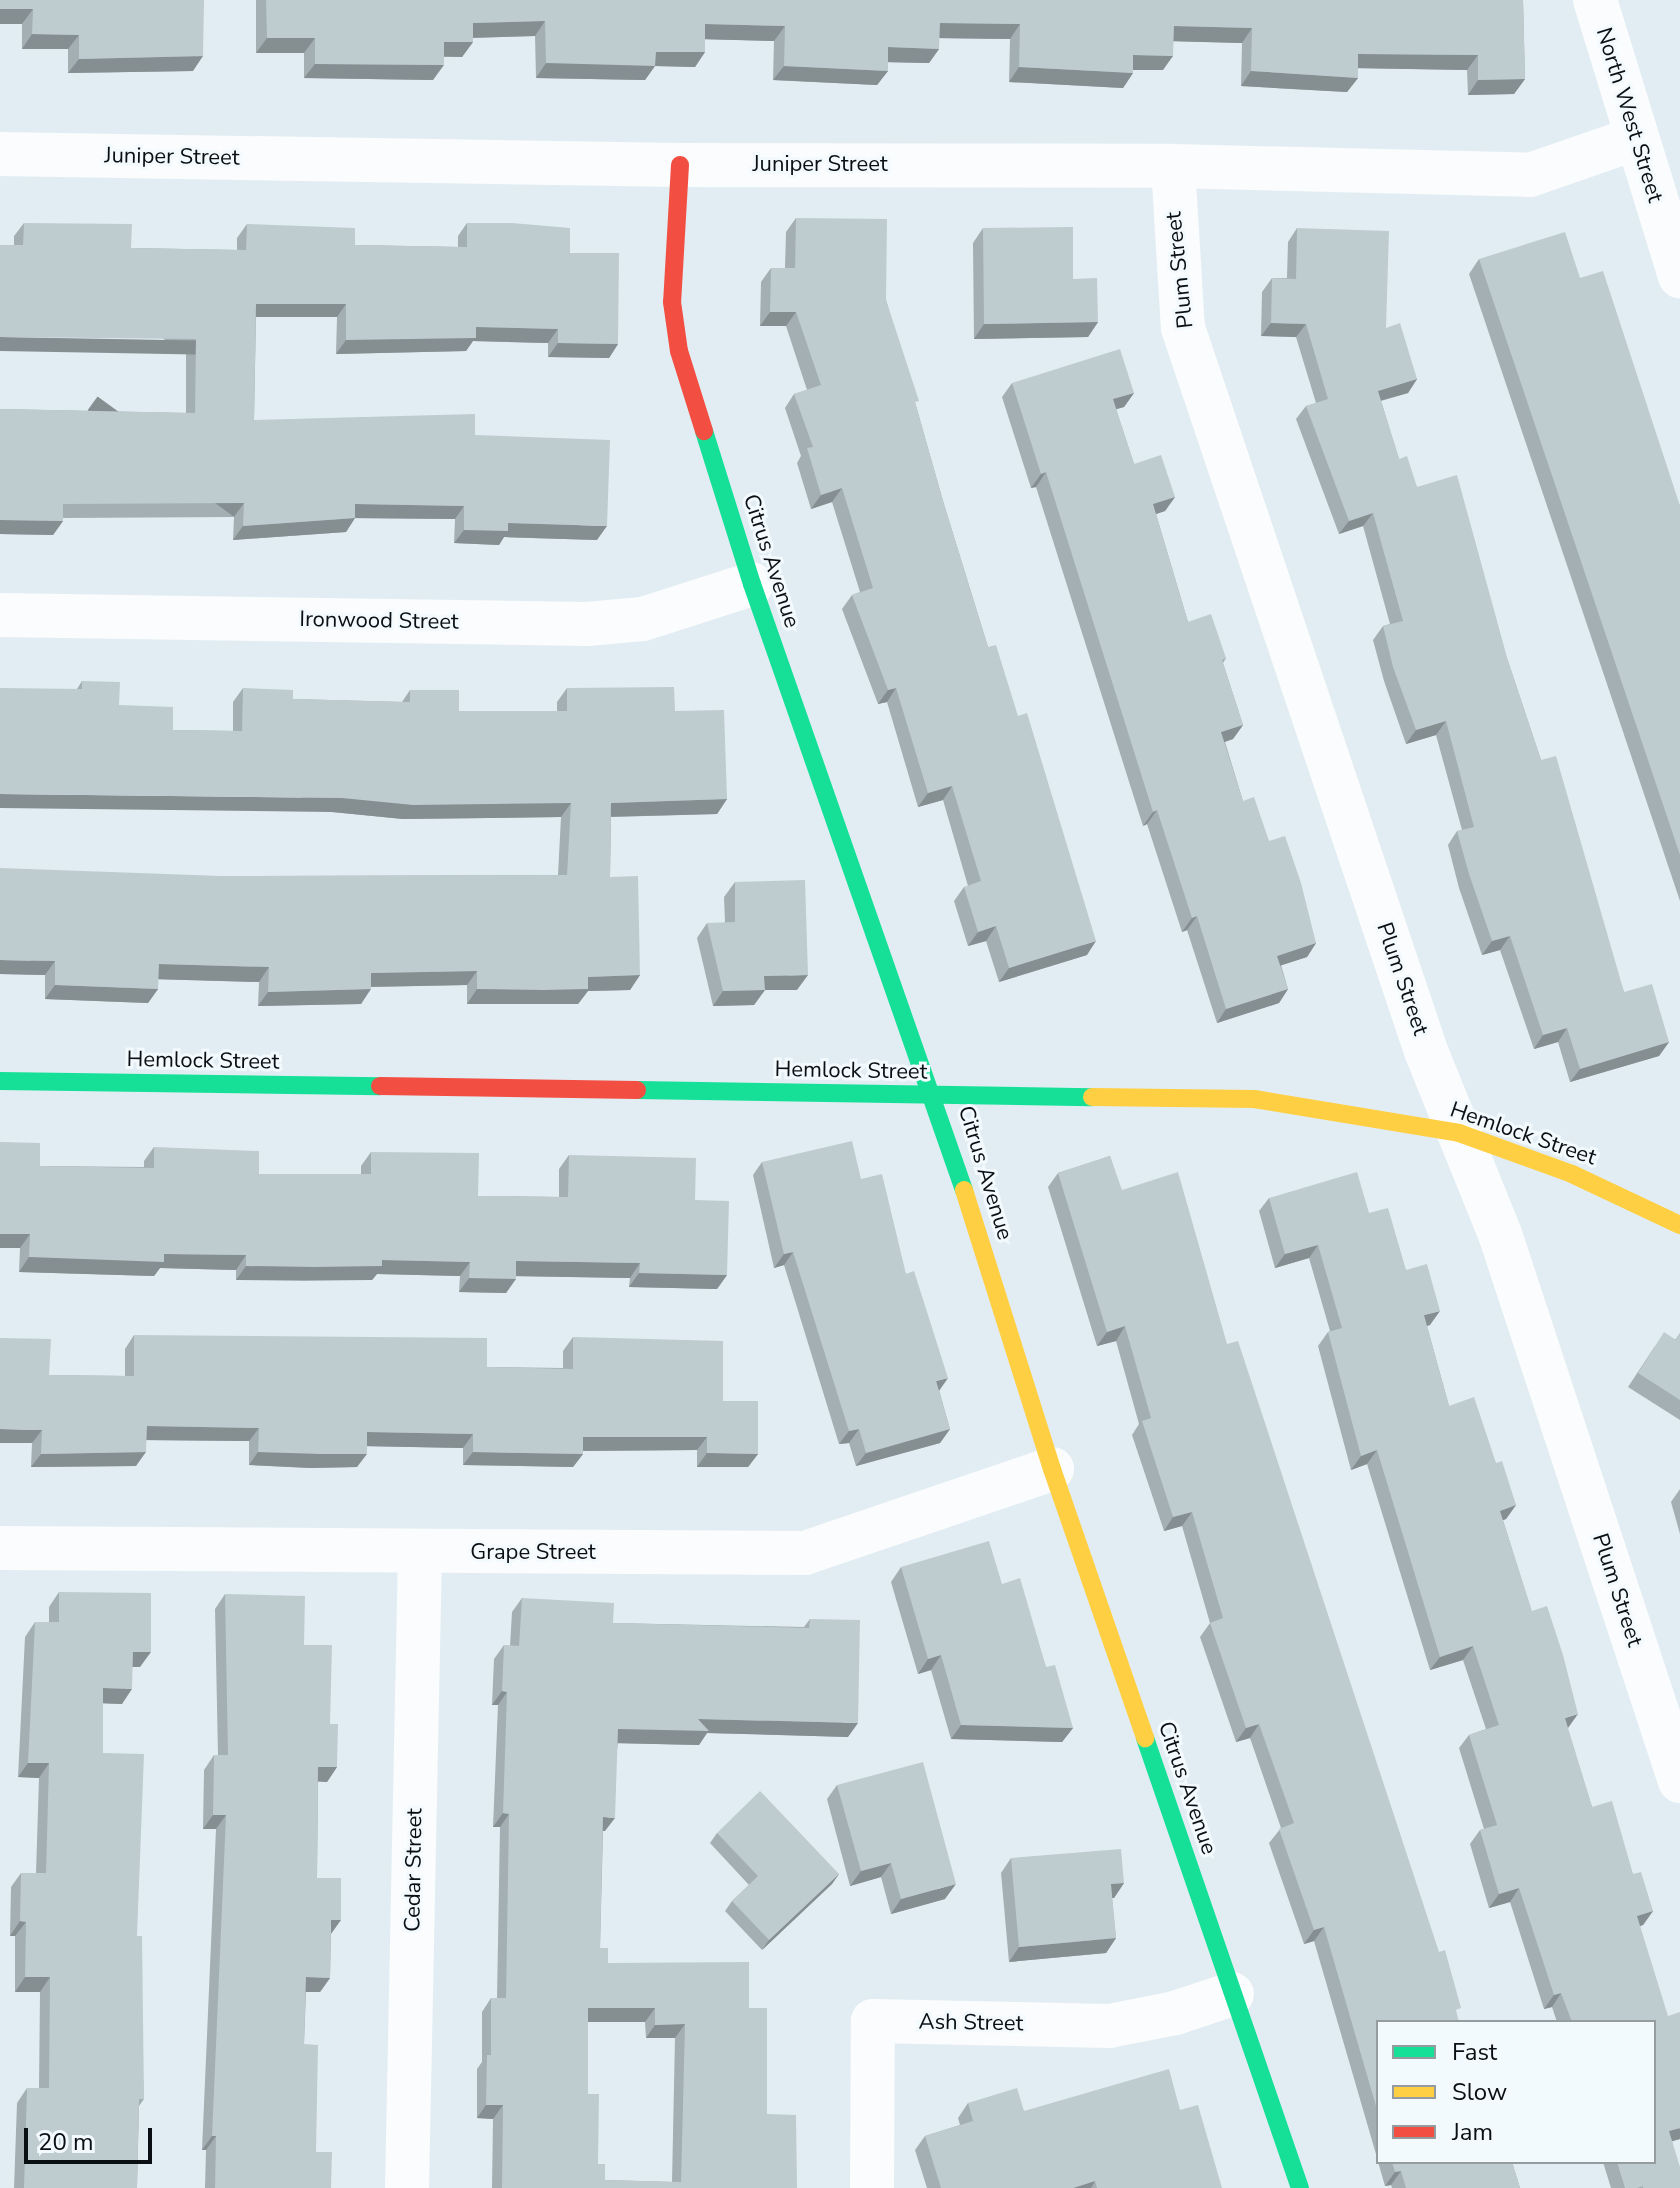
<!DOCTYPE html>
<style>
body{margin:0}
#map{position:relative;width:1680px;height:2188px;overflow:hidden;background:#e2edf3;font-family:"Nunito Sans",sans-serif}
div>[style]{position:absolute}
.street>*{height:44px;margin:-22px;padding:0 22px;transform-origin:22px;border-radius:22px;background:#fbfcfd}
.fast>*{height:18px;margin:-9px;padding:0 9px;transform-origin:9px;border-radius:9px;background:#16e098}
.slow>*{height:18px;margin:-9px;padding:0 9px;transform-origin:9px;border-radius:9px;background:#ffcf43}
.jam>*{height:18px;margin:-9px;padding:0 9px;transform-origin:9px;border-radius:9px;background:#f24e42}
.wall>*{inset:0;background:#a3afb2}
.shaded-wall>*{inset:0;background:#858e91;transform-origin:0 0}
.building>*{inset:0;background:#becbcf}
span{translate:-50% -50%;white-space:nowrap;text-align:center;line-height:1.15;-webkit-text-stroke:6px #f3fafe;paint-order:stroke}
.street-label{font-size:22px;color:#090f12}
.legend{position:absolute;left:1376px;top:2020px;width:280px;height:144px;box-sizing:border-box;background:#f3fafe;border:2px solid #959ca0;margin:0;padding:10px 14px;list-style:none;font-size:24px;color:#090f12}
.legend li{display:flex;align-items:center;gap:16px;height:40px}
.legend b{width:40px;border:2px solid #959ca0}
.scale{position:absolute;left:24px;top:2128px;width:128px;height:36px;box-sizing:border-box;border:4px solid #090f12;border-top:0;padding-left:10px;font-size:24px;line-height:28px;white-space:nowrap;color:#090f12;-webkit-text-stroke:6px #f3fafe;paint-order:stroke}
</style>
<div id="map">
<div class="street">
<i style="left:1595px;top:0;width:289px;rotate:72.9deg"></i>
<i style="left:0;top:154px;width:680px;rotate:0.93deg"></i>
<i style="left:680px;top:165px;width:493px;rotate:0.1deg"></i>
<i style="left:1173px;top:166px;width:357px;rotate:1.4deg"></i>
<i style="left:1530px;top:175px;width:110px;rotate:-19.1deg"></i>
<i style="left:1173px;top:166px;width:162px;rotate:86.5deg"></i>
<i style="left:1183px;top:328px;width:763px;rotate:71.42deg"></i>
<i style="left:1426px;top:1051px;width:197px;rotate:68deg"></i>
<i style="left:1500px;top:1234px;width:576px;rotate:71.79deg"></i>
<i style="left:0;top:615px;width:587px;rotate:0.88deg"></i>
<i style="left:587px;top:624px;width:56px;rotate:-5.1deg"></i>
<i style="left:643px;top:619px;width:114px;rotate:-17.8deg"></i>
<i style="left:0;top:1548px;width:805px;rotate:0.36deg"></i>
<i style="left:805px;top:1553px;width:261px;rotate:-18.8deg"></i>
<i style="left:407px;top:2188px;width:636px;rotate:-88.83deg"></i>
<i style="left:872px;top:2188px;width:167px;rotate:-89.7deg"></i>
<i style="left:873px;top:2021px;width:236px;rotate:1.2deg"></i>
<i style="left:1109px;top:2026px;width:67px;rotate:-11.1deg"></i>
<i style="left:1175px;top:2013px;width:60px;rotate:-18.4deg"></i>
</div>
<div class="fast">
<i style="left:704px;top:431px;width:160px;rotate:72.6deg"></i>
<i style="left:752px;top:584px;width:642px;rotate:70.72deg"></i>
<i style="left:0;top:1081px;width:380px;rotate:0.8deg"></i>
<i style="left:637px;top:1090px;width:455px;rotate:0.9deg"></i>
<i style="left:1145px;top:1738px;width:476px;rotate:71deg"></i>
</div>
<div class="slow">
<i style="left:1092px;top:1097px;width:162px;rotate:0.7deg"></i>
<i style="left:1254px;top:1099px;width:208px;rotate:9.4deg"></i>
<i style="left:1459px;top:1133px;width:120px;rotate:19.9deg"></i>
<i style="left:1572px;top:1174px;width:119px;rotate:25.3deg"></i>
<i style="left:964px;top:1190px;width:293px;rotate:72.5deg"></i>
<i style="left:1052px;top:1469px;width:285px;rotate:70.9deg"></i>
</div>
<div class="jam">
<i style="left:680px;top:165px;width:137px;rotate:93.3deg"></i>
<i style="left:672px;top:302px;width:49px;rotate:81.9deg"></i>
<i style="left:679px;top:351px;width:84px;rotate:72.6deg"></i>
<i style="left:380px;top:1086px;width:257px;rotate:0.9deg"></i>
</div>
<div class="wall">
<i style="clip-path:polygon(0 0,204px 0,193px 71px,68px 73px,68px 49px,22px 49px,22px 24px,0 24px)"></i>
<i style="clip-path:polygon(256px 0,1523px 0,1525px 79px,1514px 94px,1468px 95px,1467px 70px,1358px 68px,1358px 78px,1347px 92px,1241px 86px,1242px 43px,1173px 41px,1163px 70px,1133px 70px,1133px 73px,1123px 88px,1009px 82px,1010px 39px,939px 38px,939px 49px,929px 63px,888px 62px,888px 71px,877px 85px,773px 80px,774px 41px,705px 39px,705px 52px,695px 67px,655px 66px,645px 80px,536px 78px,535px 36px,473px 38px,473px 42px,462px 57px,444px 57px,433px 80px,304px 78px,304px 53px,256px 53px)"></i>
<i style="clip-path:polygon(796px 218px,886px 300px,943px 501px,988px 647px,1087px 955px,999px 982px,986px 941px,968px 946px,954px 901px,964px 887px,968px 886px,943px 800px,918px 807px,887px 702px,878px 704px,842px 609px,852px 595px,860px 592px,832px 502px,811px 509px,797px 463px,801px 456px,785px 408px,794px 394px,807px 390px,786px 326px,760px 326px,761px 282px,771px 268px,785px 268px,786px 232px)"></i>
<i style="clip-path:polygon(24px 223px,131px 248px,237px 250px,237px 238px,247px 224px,355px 245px,458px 247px,458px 236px,467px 223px,570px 253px,618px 344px,609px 358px,548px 357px,548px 343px,473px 341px,466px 351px,336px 354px,337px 317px,256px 317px,254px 420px,475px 435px,597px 540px,504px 537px,499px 545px,454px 543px,455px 519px,355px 518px,346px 532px,233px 540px,234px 517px,63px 518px,63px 521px,53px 535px,0 534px,0 409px,186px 413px,186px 353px,14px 245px,14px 236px)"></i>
<i style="clip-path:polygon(983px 228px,1073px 279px,1098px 322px,1088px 337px,974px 339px,973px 243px)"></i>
<i style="clip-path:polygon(1297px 228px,1386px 328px,1417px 379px,1408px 393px,1381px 401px,1399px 459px,1417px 487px,1508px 661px,1541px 760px,1624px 992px,1669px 1042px,1659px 1056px,1570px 1082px,1558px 1042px,1534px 1049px,1500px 950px,1482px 955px,1459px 888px,1448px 845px,1457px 831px,1462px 830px,1436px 735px,1406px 744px,1384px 681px,1373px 640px,1383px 626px,1390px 624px,1363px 526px,1339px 534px,1296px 419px,1306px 406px,1316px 403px,1296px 337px,1261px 336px,1262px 292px,1272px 278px,1287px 278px,1288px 242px)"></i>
<i style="clip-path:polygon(1479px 259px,1580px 278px,1680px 506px,1680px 901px,1469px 274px)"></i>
<i style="clip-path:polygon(1012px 383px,1134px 393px,1124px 407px,1116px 409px,1134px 464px,1175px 497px,1165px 511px,1156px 514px,1188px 622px,1226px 658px,1223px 663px,1243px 725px,1233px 739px,1225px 742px,1243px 801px,1269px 841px,1316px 943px,1307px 957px,1281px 965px,1288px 989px,1279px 1003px,1217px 1023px,1187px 930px,1182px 932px,1147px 824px,1143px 826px,1036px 487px,1031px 488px,1002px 397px)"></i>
<i style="clip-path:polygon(82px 681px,119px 705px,173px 730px,233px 731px,233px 702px,243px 688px,293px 699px,402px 702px,410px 690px,459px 711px,557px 711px,557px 702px,567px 688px,675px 711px,727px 799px,717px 814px,611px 817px,610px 877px,640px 975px,630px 990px,588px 991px,578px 1004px,467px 1004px,467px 985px,371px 987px,361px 1004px,258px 1006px,259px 982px,158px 979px,158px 989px,148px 1003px,45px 999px,45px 975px,0 974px,221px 876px,558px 875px,561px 817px,403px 819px,332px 812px,77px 689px)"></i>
<i style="clip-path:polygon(735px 882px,797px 990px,765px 990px,754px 1005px,713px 1006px,697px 938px,707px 923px,725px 923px,724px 897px)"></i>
<i style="clip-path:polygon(0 1142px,40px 1166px,144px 1167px,144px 1161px,154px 1147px,259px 1174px,361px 1174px,361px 1166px,371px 1152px,478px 1196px,559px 1197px,559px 1169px,569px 1155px,695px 1200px,727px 1275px,717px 1289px,629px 1287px,630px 1278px,516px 1276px,506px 1293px,459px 1292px,460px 1276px,377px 1274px,372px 1280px,304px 1281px,236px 1280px,236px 1270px,160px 1268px,154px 1276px,19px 1272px,20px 1248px,0 1248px)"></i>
<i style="clip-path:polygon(1110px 1156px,1378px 2022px,1378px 2161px,1314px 1941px,1304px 1944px,1269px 1843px,1281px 1828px,1250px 1738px,1236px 1742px,1200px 1637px,1210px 1623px,1182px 1526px,1164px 1531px,1132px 1435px,1139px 1424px,1116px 1341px,1097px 1346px,1048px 1187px,1058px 1173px)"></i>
<i style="clip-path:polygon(762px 1162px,861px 1179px,906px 1274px,950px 1429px,940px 1443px,856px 1466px,849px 1443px,839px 1444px,784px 1265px,774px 1268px,753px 1175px)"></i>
<i style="clip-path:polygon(1269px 1198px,1369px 1213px,1406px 1270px,1430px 1325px,1427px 1326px,1449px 1406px,1496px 1463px,1516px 1505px,1506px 1519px,1503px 1520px,1592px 1807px,1633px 1874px,1653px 1911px,1643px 1925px,1640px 1926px,1680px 2139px,1672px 2141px,1680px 2188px,1611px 2188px,1603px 2162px,1654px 2162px,1654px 2022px,1557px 2022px,1552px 2007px,1544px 2009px,1510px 1902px,1489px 1908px,1470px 1844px,1480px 1830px,1484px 1829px,1459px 1748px,1469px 1735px,1486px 1729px,1463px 1660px,1430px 1670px,1367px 1464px,1351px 1470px,1318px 1346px,1328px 1332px,1330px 1331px,1309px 1258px,1275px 1268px,1259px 1211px)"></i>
<i style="clip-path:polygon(1680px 1333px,1680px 1420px,1628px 1387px,1655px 1346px,1676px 1339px)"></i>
<i style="clip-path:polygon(134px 1335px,487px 1367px,563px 1368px,563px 1351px,573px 1337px,723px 1401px,758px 1454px,748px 1467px,697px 1467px,697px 1450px,583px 1451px,583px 1454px,573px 1467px,463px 1465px,463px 1448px,367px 1446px,357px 1467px,311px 1468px,249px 1465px,249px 1441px,146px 1440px,136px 1466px,31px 1467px,32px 1443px,49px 1375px,125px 1376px,125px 1349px)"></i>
<i style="clip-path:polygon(1680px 1489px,1680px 1534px,1671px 1502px)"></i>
<i style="clip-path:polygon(901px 1567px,1002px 1584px,1046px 1667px,1073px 1728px,1062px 1742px,951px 1739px,931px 1670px,918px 1674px,891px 1582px)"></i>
<i style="clip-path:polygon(59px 1592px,140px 1667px,132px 1667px,122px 1704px,103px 1703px,103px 1753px,137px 1936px,144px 2099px,139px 2106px,137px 2188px,14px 2188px,17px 2103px,27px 2088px,39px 2088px,40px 1992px,15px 1992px,15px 1936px,10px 1936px,11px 1887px,21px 1873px,36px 1873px,39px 1778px,18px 1777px,25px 1637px,35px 1622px,49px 1622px,49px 1607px)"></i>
<i style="clip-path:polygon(225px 1594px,304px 1645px,330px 1724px,337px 1767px,327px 1782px,318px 1781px,317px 1878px,331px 1934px,330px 1978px,320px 1992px,306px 1992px,304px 2044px,316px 2152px,331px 2188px,205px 2188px,206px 2150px,202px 2150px,216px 1829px,203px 1829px,204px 1770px,214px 1755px,218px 1755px,215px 1609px)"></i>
<i style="clip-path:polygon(evenodd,522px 1598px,613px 1623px,804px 1627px,810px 1619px,848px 1737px,707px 1733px,699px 1745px,618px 1743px,605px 1831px,603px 1831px,600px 1948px,608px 1963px,749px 2008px,767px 2114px,797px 2188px,492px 2188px,493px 2119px,477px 2118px,477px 2069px,482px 2062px,482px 2012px,491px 1998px,497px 1998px,500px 1827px,493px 1827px,498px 1705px,492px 1705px,494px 1659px,504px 1645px,510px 1646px,512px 1612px,522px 1598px,588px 2022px,645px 2022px,646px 2038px,675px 2038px,672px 2182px,605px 2180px,598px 2164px,588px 2094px,588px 2022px)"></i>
<i style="clip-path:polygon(837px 1785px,945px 1899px,891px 1914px,881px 1877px,850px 1886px,827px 1799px)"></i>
<i style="clip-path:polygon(717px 1833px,839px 1874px,832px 1884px,762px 1950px,725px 1911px,732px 1901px,749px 1885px,710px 1843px)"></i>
<i style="clip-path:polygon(1011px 1858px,1124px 1883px,1114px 1898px,1112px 1898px,1116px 1938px,1106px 1953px,1009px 1962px,1001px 1873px)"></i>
<i style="clip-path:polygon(968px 2103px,1024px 2111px,1180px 2110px,1222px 2188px,927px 2188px,915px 2150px,925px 2136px,960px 2125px,958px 2118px)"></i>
<i style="clip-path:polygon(1378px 2162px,1512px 2162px,1520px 2188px,1392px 2188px,1391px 2185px,1385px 2186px)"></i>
</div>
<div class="shaded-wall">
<i style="clip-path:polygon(0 9px,33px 9px,22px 24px,0 24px)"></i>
<i style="clip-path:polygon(545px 21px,535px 36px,463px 38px,473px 23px)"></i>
<i style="clip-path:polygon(940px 23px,1020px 24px,1010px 39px,929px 38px)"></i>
<i style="clip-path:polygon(705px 24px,785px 26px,774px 41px,695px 39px)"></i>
<i style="clip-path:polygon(1174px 26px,1252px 28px,1242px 43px,1163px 41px)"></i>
<i style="clip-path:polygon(32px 34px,79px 35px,68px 49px,22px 49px)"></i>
<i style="clip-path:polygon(267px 38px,315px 38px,304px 53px,256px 53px)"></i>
<i style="clip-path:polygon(444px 42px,473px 42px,462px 57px,434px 56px)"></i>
<i style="clip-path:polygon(888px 47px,939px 49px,929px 63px,878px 62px)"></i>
<i style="clip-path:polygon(656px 52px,705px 52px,695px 67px,655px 66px,645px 80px,536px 78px,546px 63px)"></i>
<i style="clip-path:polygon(1358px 54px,1478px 55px,1467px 70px,1348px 68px)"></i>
<i style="clip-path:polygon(1133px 55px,1173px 56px,1163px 70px,1123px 70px)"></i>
<i style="clip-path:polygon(203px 56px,193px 71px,68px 73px,79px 59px)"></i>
<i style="clip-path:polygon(315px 64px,444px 65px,433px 80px,304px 78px)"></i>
<i style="clip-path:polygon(784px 66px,888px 71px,877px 85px,773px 80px)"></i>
<i style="clip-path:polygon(1019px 67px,1133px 73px,1123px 88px,1009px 82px)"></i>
<i style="clip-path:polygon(1251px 71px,1358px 78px,1347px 92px,1241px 86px)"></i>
<i style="clip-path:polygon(1525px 79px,1514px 94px,1468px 95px,1478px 80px)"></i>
<i style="clip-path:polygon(256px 304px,346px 304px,337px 317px,246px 317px)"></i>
<i style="clip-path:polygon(770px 312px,796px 312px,786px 326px,760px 326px)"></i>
<i style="clip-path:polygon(1098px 322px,1088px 337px,974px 339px,984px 324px)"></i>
<i style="clip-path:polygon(1271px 323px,1306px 324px,1296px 337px,1261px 336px)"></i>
<i style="clip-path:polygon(476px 327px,558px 329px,548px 343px,473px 341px,466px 351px,336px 354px,346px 340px)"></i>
<i style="left:0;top:337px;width:196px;height:14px;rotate:1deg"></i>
<i style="clip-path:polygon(558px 343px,618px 344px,609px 358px,548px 357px)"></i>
<i style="clip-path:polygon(1417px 379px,1408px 393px,1368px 404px,1378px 391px)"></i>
<i style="clip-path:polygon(1134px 393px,1124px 407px,1103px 413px,1113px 399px)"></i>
<i style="clip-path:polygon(1046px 472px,1036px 487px,1031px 488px,1041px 474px)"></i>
<i style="clip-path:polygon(842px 488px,832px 502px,811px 509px,821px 495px)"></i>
<i style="clip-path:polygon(1175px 497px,1165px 511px,1144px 518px,1153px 504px)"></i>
<i style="left:244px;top:503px;width:17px;height:181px;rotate:126deg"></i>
<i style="clip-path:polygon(355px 504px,464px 506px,455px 519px,345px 518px)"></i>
<i style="clip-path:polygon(1373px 513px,1363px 526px,1339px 534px,1349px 521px)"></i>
<i style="clip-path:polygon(355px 518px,346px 532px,233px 540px,243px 526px)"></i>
<i style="clip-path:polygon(0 520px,63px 521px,53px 535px,0 534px)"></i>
<i style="clip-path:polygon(508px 523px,607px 526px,597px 540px,504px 537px,499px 545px,454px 543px,464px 530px)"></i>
<i style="clip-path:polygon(896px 688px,887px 702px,878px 704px,888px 690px)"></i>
<i style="clip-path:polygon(1446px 721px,1436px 735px,1406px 744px,1416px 730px)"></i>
<i style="clip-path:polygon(1243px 725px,1233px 739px,1212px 746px,1221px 732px)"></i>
<i style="clip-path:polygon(952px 786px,943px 800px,918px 807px,928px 793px)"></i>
<i style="clip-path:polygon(0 794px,342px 798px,571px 803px,561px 817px,403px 819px,332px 812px,0 808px)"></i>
<i style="clip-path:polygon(727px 799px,717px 814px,601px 817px,611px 803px)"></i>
<i style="clip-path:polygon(1157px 810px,1147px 824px,1143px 826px,1153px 812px)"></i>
<i style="clip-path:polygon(1197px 916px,1187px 930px,1182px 932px,1192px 918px)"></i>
<i style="clip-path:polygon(996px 926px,986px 941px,968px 946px,978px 932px)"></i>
<i style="clip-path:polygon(1510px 936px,1500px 950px,1482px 955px,1492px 941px)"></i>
<i style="clip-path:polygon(1096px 941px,1087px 955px,999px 982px,1009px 968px)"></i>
<i style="clip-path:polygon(1316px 943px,1307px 957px,1267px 970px,1277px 956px)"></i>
<i style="clip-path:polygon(0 960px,55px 961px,45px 975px,0 974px)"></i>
<i style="clip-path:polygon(159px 964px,269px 967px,259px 982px,149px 979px)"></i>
<i style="clip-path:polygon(477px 971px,467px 985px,361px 987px,371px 973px)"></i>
<i style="clip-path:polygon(640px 975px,630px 990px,588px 991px,578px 1004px,467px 1004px,477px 989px,588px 977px)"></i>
<i style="clip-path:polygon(808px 975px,797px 990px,754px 990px,764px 976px)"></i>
<i style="clip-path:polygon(55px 985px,158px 989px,148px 1003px,45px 999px)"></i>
<i style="clip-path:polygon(371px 989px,361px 1004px,258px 1006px,268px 992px)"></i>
<i style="clip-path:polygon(1288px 989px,1279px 1003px,1217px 1023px,1226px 1009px)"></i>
<i style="clip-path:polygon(765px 990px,754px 1005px,713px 1006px,723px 991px)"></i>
<i style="clip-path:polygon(1567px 1028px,1558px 1042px,1534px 1049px,1543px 1035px)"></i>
<i style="clip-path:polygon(1669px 1042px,1659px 1056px,1570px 1082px,1580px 1069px)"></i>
<i style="clip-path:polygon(0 1234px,30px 1234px,20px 1248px,0 1248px)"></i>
<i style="clip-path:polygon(1318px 1245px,1309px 1258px,1275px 1268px,1285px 1254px)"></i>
<i style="clip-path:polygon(793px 1252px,784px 1265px,774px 1268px,784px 1254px)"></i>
<i style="clip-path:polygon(164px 1254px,246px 1255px,236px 1270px,160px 1268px,154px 1276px,19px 1272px,29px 1257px)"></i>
<i style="clip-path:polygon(382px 1260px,470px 1262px,460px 1276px,377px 1274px,372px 1280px,236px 1280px,246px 1266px)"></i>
<i style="clip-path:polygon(516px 1261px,640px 1263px,630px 1278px,506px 1276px)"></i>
<i style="clip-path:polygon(639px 1273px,727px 1275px,717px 1289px,629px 1287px)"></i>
<i style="clip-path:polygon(469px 1278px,516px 1279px,506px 1293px,459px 1292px)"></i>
<i style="clip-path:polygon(1440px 1311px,1430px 1325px,1415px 1329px,1424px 1315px)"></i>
<i style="clip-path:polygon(1125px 1326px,1116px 1341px,1097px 1346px,1107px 1332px)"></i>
<i style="clip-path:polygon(948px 1378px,939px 1391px,936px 1381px)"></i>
<i style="clip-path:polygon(147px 1426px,259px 1428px,249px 1441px,137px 1440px)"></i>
<i style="clip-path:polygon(0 1429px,42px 1430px,32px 1443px,0 1443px)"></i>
<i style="clip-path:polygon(859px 1429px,849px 1443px,839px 1444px,849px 1431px)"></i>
<i style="clip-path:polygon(950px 1429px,940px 1443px,856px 1466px,866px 1453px)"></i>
<i style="clip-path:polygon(367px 1432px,473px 1434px,463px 1448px,357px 1446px)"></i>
<i style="clip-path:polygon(583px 1437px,707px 1437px,697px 1450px,573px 1451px)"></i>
<i style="clip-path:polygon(1377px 1450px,1367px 1464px,1351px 1470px,1361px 1456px)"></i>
<i style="clip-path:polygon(146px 1452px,136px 1466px,31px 1467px,41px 1454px)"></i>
<i style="clip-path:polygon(258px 1452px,367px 1454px,357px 1467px,311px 1468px,249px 1465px)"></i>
<i style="clip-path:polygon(473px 1452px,583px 1454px,573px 1467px,463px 1465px)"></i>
<i style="clip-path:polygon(707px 1453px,758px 1454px,748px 1467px,697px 1467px)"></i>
<i style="clip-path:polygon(1516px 1505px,1506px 1519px,1490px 1525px,1500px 1511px)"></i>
<i style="clip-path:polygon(1192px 1512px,1182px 1526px,1164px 1531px,1173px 1517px)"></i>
<i style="clip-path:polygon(1473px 1646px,1463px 1660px,1430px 1670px,1440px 1657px)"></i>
<i style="clip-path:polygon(133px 1652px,151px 1652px,140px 1667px,122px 1667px)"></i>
<i style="clip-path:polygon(941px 1655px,931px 1670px,918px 1674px,928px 1659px)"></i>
<i style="clip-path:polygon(103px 1688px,132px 1689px,122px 1704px,93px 1703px)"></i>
<i style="clip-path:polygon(502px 1691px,507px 1692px,498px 1705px,492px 1705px)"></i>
<i style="clip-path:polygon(1578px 1714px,1568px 1728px,1555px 1732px,1565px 1718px)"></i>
<i style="clip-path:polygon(698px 1719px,858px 1723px,848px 1737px,707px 1733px,699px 1745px,609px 1743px,618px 1729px)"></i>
<i style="clip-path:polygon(1259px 1724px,1250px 1738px,1236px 1742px,1246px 1728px)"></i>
<i style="clip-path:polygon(961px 1725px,1073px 1728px,1062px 1742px,951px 1739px)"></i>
<i style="clip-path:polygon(28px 1763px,49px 1763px,39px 1778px,18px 1777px)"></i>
<i style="clip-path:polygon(318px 1767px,337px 1767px,327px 1782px,308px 1781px)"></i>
<i style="clip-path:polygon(503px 1813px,509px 1814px,500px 1827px,493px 1827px)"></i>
<i style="clip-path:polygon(213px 1815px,226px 1815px,216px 1829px,203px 1829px)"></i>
<i style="clip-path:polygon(603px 1817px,615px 1818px,605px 1831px,594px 1831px)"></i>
<i style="clip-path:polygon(891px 1863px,881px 1877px,850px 1886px,861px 1871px)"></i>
<i style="clip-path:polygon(839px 1874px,832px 1884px,762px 1950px,769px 1940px)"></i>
<i style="clip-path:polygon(1124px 1883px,1114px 1898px,1101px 1899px,1111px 1884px)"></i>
<i style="clip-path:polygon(956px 1884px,945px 1899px,891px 1914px,901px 1899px)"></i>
<i style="clip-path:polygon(1519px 1888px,1510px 1902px,1489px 1908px,1499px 1894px)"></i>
<i style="clip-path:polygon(1653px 1911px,1643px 1925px,1627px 1930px,1637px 1916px)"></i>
<i style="clip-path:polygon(331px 1920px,341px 1920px,331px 1934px)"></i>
<i style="clip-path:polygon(20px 1921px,26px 1922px,15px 1936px,10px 1936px)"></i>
<i style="clip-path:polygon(1324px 1927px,1314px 1941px,1304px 1944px,1314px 1930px)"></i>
<i style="clip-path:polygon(1116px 1938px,1106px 1953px,1009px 1962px,1019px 1947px)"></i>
<i style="clip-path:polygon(25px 1977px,50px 1977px,40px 1992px,15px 1992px)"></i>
<i style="clip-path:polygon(306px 1977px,330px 1978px,320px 1992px,296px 1992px)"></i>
<i style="clip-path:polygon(1561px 1993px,1552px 2007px,1544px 2009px,1554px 1995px)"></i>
<i style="clip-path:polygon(588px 2008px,655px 2008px,645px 2022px,578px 2022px)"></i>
<i style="clip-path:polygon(685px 2024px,675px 2038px,646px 2038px,655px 2025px)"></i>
<i style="clip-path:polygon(486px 2105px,503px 2105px,493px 2119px,477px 2118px)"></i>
<i style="clip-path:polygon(1680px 2128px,1680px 2139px,1659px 2145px,1669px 2131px)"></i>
<i style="clip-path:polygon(212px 2136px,216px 2136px,206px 2150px,202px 2150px)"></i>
<i style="clip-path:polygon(1401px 2171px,1391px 2185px,1385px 2186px,1395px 2172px)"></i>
<i style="clip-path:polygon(1095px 2181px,1091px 2188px,1073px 2188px)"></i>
</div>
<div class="building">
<i style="clip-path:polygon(0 0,204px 0,203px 56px,79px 59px,79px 35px,32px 34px,33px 9px,0 9px)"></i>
<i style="clip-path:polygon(266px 0,1523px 0,1525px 79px,1478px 80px,1478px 55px,1358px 54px,1358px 78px,1251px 71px,1252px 28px,1174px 26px,1173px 56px,1133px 55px,1133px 73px,1019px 67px,1020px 24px,940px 23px,939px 49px,888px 47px,888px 71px,784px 66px,785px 26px,705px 24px,705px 52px,656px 52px,655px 66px,546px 63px,545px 21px,473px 23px,473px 42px,444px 42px,444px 65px,315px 64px,315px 38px,267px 38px)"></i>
<i style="clip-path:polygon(796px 218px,887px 219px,886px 300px,919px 401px,915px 402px,943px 501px,988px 647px,996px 645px,1018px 716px,1027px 713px,1096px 941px,1009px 968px,996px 926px,978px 932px,964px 887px,981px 881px,952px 786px,928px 793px,896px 688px,888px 690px,852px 595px,873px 588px,842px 488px,821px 495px,807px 448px,813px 447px,794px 394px,821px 385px,796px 312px,770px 312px,771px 268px,795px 268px)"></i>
<i style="clip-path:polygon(24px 223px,132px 224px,131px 248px,246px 250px,247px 224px,355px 228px,355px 245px,467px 247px,467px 223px,512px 223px,570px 228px,570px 253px,619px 253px,618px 344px,558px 343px,558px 329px,476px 327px,476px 338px,346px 340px,346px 304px,256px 304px,254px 420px,475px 414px,475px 435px,610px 440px,607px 526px,508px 523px,508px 531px,464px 530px,464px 506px,355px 504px,355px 518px,243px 526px,244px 503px,63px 504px,63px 521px,0 520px,0 409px,195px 413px,196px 339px,0 337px,0 245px,23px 245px)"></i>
<i style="clip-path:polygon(1073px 227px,1073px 279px,1097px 278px,1098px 322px,984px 324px,983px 228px)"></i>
<i style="clip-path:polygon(1297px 228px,1389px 231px,1386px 328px,1400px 323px,1417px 379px,1378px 391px,1399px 459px,1407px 456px,1417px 487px,1457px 475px,1508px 661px,1541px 760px,1556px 756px,1624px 992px,1652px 984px,1669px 1042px,1580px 1069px,1567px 1028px,1543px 1035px,1510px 936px,1492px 941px,1469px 874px,1457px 831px,1474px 827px,1446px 721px,1416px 730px,1393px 667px,1383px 626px,1403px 621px,1373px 513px,1349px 521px,1306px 406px,1328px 399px,1306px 324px,1271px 323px,1272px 278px,1296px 279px)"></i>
<i style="clip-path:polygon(1565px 232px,1580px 278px,1603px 271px,1680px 506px,1680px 855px,1479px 259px)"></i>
<i style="clip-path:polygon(1120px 349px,1134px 393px,1113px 399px,1134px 464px,1161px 455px,1175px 497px,1153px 504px,1188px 622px,1211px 614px,1226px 658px,1222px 660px,1243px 725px,1221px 732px,1243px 801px,1254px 797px,1269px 841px,1285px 836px,1301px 883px,1316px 943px,1277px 956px,1288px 989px,1226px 1009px,1197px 916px,1192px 918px,1157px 810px,1153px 812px,1046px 472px,1041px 474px,1012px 383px)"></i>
<i style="clip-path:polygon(82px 681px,120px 682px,119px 705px,173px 707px,173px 730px,242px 731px,243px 688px,293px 690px,293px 699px,410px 702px,410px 690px,459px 690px,459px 711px,567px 711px,567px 688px,674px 687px,675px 711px,724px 710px,727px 799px,611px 803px,610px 877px,638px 876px,640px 975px,588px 977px,588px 989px,544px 990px,477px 989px,477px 971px,371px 973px,371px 989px,268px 992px,269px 967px,159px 964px,158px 989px,55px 985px,55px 961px,0 960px,0 868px,221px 876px,567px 875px,571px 803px,413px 805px,342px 798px,0 794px,0 688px,82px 689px)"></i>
<i style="clip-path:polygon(805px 880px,808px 975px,764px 976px,765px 990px,723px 991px,707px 923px,735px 922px,735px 882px)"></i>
<i style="clip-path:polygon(852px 1141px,861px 1179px,882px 1174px,906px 1274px,914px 1271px,948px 1378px,936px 1381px,950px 1429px,866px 1453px,859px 1429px,849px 1431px,793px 1252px,784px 1254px,762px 1162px)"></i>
<i style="clip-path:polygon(0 1142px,40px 1143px,40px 1166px,154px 1168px,154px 1147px,259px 1151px,259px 1174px,371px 1174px,371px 1152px,479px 1153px,478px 1196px,568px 1197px,569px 1155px,696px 1158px,695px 1200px,729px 1201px,727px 1275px,639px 1273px,640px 1263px,516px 1261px,516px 1279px,469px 1278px,470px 1262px,382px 1260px,382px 1266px,314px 1267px,246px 1266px,246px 1255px,164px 1254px,164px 1262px,29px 1257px,30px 1234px,0 1234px)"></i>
<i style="clip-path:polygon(1110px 1156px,1122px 1190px,1178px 1172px,1227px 1344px,1238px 1341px,1439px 1952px,1445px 1950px,1461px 2008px,1456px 2010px,1459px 2022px,1378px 2022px,1378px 2113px,1324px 1927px,1314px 1930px,1279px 1829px,1294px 1823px,1259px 1724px,1246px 1728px,1210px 1623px,1223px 1618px,1192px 1512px,1173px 1517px,1142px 1421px,1151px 1418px,1125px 1326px,1107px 1332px,1058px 1173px)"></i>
<i style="clip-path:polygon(1357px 1172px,1369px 1213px,1388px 1208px,1406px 1270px,1427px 1264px,1440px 1311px,1424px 1315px,1449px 1406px,1474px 1397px,1496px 1463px,1502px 1461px,1516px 1505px,1500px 1511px,1532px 1611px,1547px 1606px,1563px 1655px,1578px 1714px,1565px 1718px,1592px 1807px,1612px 1801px,1633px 1874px,1641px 1872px,1653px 1911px,1637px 1916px,1668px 2016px,1680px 2012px,1680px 2128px,1669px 2131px,1680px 2167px,1680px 2188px,1643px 2188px,1643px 2186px,1637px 2188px,1625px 2188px,1617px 2162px,1654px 2162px,1654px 2022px,1572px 2022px,1561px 1993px,1554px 1995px,1519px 1888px,1499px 1894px,1480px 1830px,1497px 1825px,1469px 1735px,1499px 1725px,1473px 1646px,1440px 1657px,1377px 1450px,1361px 1456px,1328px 1332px,1342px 1328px,1318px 1245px,1285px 1254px,1269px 1198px)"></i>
<i style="clip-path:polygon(1664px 1332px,1676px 1340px,1680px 1334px,1680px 1400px,1638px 1373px)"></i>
<i style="clip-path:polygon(134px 1335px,487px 1338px,487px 1367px,573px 1369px,573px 1337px,723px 1341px,723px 1401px,758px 1401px,758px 1454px,707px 1453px,707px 1437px,583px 1437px,583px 1454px,473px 1452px,473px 1434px,367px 1432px,367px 1454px,320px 1454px,258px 1452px,259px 1428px,147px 1426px,146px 1452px,41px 1454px,42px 1430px,0 1429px,0 1338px,51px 1339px,49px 1375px,134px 1376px)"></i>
<i style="clip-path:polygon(989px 1541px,1002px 1584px,1020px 1578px,1046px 1667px,1055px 1665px,1073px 1728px,961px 1725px,941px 1655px,928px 1659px,901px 1567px)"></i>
<i style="clip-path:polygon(59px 1592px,151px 1593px,151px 1652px,133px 1652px,132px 1689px,103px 1688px,103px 1753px,144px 1754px,137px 1936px,142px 1936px,144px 2099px,139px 2099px,137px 2188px,24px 2188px,27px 2088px,49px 2088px,50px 1977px,25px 1977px,26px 1922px,20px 1921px,21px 1873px,46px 1873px,49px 1763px,28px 1763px,35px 1622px,59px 1622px)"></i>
<i style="clip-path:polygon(225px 1594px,305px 1596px,304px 1645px,332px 1645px,330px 1724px,338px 1724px,337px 1767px,318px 1767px,317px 1878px,341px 1878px,341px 1920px,331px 1920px,330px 1978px,306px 1977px,304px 2044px,318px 2045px,316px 2152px,332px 2152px,331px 2188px,215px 2188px,216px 2136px,212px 2136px,226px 1815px,213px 1815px,214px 1755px,228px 1755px)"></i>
<i style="clip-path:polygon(evenodd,522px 1598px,614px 1603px,613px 1623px,809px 1628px,810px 1619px,860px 1620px,858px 1723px,698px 1719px,709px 1731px,618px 1729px,615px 1818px,603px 1817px,600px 1948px,608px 1948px,608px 1963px,749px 1962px,749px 2008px,767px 2008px,767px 2114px,796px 2115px,797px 2188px,502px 2188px,503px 2105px,486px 2105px,487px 2055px,491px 2055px,491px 1998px,506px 1998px,509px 1814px,503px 1813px,507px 1692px,502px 1691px,504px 1645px,519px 1646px,522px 1598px,588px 2008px,655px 2008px,655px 2025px,685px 2024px,681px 2182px,605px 2180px,605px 2164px,598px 2164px,599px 2094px,588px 2094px,588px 2008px)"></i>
<i style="clip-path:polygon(923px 1762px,956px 1884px,901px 1899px,891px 1863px,861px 1871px,837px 1785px)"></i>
<i style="clip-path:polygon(760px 1791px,839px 1874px,769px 1940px,732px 1901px,758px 1876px,717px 1833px)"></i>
<i style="clip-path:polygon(1121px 1849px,1124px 1883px,1111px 1884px,1116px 1938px,1019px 1947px,1011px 1858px)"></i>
<i style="clip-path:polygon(1169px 2069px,1180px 2110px,1198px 2105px,1222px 2188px,1097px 2188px,1095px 2181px,1073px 2188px,941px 2188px,925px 2136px,973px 2121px,968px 2103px,1017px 2088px,1024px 2111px)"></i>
<i style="clip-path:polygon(1392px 2162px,1512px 2162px,1520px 2188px,1406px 2188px,1401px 2171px,1395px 2172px)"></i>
</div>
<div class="street-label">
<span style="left:1629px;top:115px;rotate:73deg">North West Street</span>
<span style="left:172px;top:157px;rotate:1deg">Juniper Street</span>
<span style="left:820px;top:165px">Juniper Street</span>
<span style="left:1180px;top:270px;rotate:-96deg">Plum Street</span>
<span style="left:771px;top:561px;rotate:72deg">Citrus Avenue</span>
<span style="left:379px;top:621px;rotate:1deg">Ironwood Street</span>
<span style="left:1402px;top:979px;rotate:71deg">Plum Street</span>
<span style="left:203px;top:1061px;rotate:1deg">Hemlock Street</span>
<span style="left:851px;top:1071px;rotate:1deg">Hemlock Street</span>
<span style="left:1523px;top:1134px;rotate:19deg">Hemlock Street</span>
<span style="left:985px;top:1173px;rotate:73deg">Citrus Avenue</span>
<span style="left:533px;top:1553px">Grape Street</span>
<span style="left:1617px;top:1590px;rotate:72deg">Plum Street</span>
<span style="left:1187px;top:1788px;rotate:71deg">Citrus Avenue</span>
<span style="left:414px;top:1870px;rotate:-89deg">Cedar Street</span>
<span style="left:971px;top:2023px;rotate:1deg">Ash Street</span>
</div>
<ul class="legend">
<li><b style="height:10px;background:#16e098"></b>Fast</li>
<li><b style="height:10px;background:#ffcf43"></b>Slow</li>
<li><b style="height:10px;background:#f24e42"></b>Jam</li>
</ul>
<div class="scale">20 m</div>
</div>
